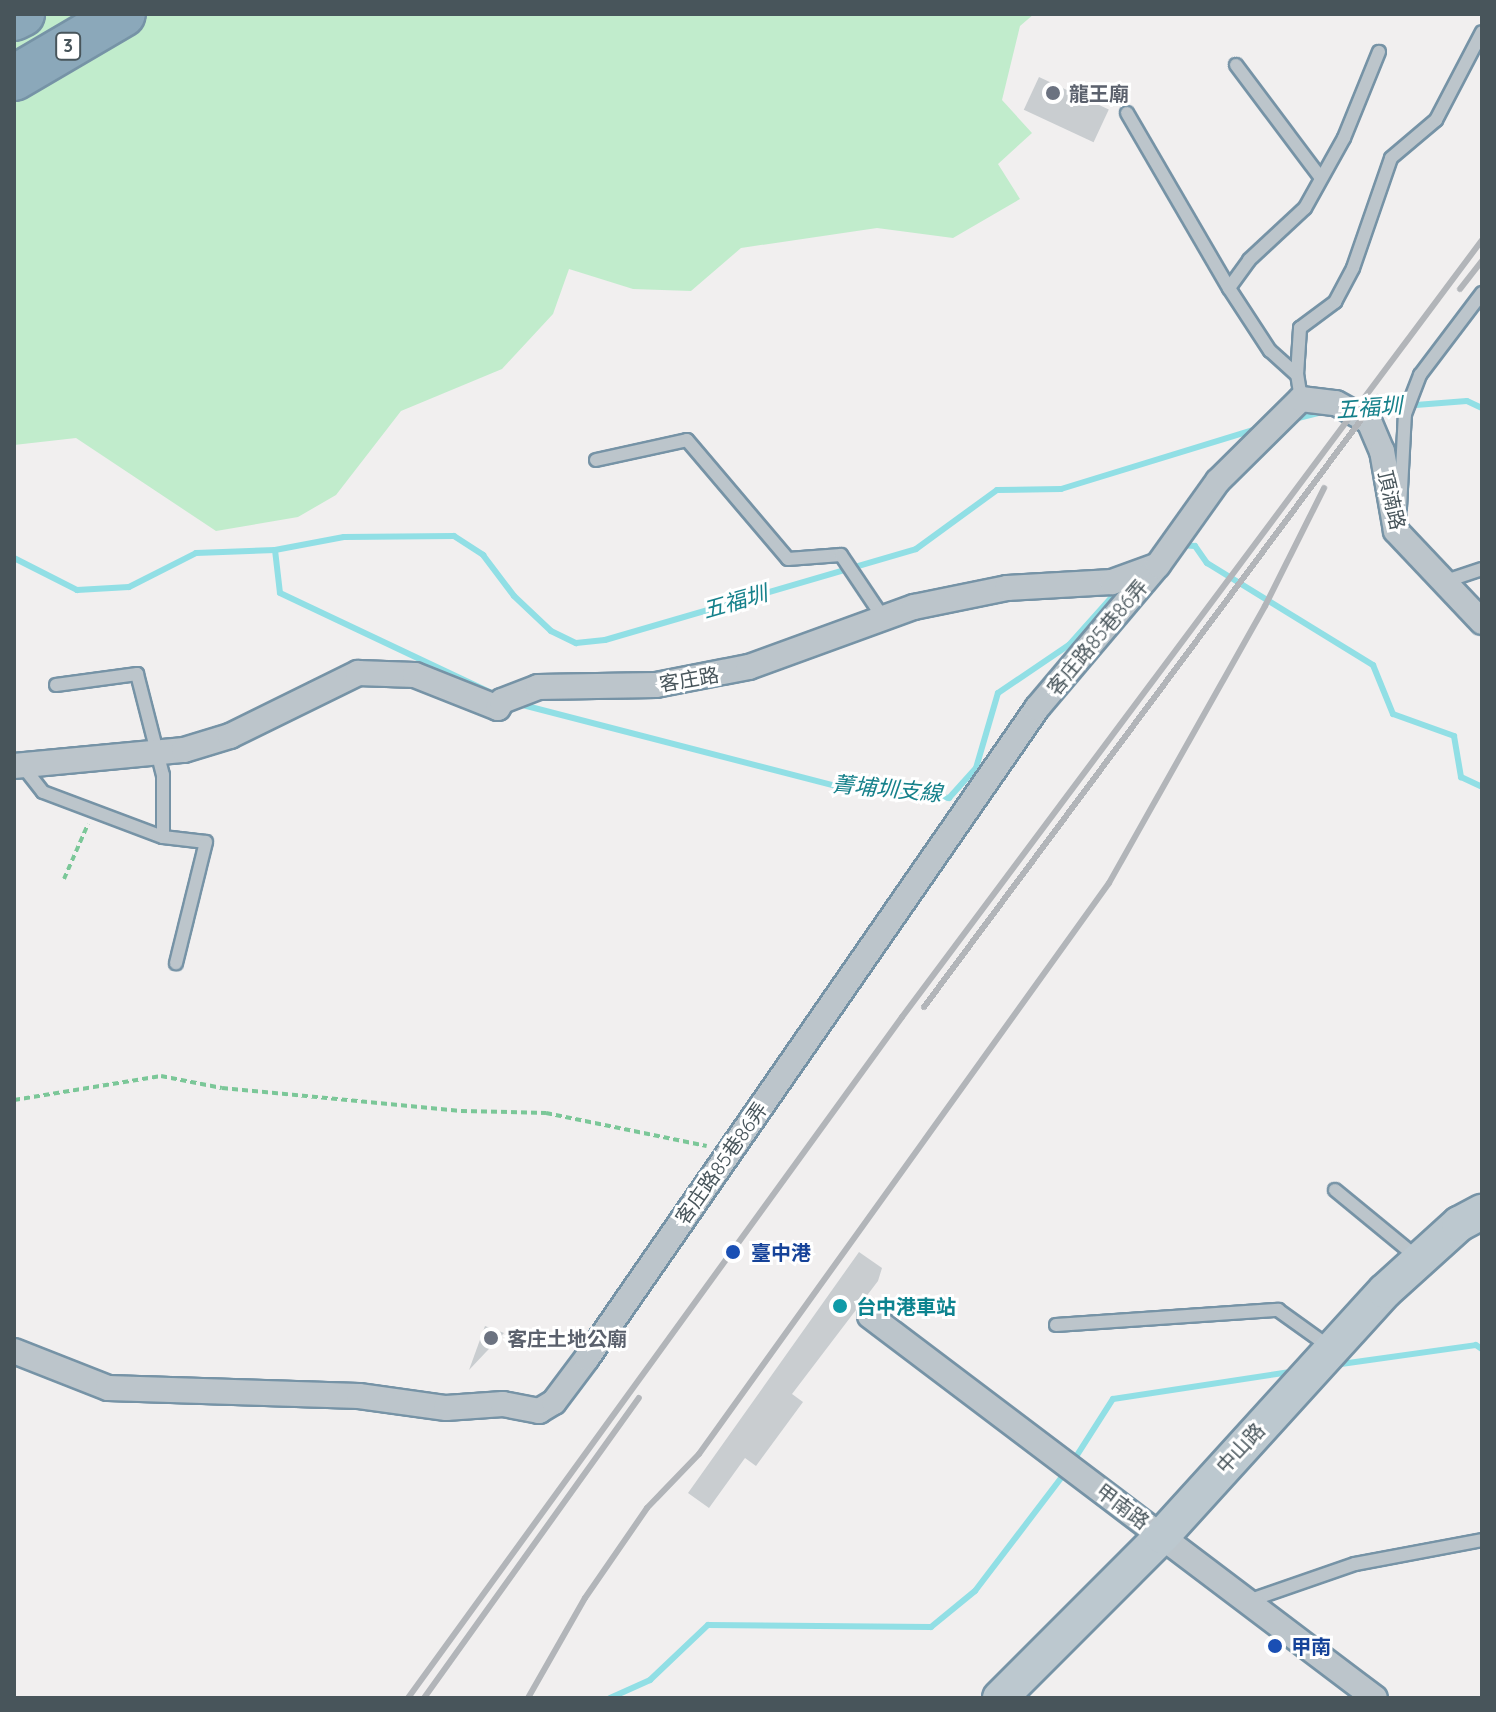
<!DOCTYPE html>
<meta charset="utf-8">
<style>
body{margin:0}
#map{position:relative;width:1496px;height:1712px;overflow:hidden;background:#f1efef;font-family:Quicksand,"Noto Sans TC",sans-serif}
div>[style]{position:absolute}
.green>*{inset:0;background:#c1eccc}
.stream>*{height:6px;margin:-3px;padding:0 3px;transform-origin:3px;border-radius:3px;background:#91dfe5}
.building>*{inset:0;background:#c9cdd0;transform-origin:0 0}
.path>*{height:4px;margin-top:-2px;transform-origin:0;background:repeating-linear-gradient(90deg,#7bc798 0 6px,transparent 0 10px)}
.roads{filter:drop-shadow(2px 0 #7693a6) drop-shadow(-2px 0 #7693a6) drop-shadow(0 2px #7693a6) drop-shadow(0 -2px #7693a6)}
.lane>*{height:12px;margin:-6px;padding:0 6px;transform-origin:6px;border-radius:6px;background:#bcc5cb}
.street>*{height:24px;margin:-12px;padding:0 12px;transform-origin:12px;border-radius:12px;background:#bcc5cb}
.secondary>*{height:34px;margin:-17px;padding:0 17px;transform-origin:17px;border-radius:17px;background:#bcc8cf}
.highway>*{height:44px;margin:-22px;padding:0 22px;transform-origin:22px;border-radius:22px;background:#8ba8ba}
.rail>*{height:6px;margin:-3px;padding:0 3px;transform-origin:3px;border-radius:3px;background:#b2b5b9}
.dots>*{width:22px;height:22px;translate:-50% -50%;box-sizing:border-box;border:4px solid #fff;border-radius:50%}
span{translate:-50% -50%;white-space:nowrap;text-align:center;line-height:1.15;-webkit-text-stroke:6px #fff;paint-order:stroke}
.shield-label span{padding:2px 6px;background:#fff;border:2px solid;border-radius:6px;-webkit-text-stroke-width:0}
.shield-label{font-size:18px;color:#48555b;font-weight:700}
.worship-label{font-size:20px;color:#5b616d;font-weight:700}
.left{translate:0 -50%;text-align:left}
.street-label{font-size:20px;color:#48555b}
.transit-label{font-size:20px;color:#164399;font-weight:700}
.culture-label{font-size:20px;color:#0d838f;font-weight:700}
.water-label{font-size:22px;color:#16818b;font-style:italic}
.frame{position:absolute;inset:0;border:16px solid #48555b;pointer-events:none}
</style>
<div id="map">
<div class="green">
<i style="clip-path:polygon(14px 14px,1034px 14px,1020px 26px,1002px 100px,1032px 133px,998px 164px,1020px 199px,953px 238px,877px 228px,741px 248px,691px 291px,633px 289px,569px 269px,553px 314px,502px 369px,401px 411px,336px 495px,298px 517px,216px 531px,76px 438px,14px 445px)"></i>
</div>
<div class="stream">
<i style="left:1365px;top:409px;width:102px;rotate:-4.5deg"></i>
<i style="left:1467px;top:401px;width:17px;rotate:25deg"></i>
<i style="left:1294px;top:419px;width:29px;rotate:-14deg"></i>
<i style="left:1179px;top:545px;width:16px;rotate:4deg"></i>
<i style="left:1195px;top:546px;width:21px;rotate:55deg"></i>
<i style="left:1207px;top:563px;width:195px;rotate:31.6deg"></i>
<i style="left:1373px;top:665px;width:53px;rotate:67.8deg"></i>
<i style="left:1393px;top:714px;width:65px;rotate:19.8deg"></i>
<i style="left:1454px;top:736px;width:42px;rotate:80.3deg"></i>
<i style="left:1461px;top:777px;width:23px;rotate:25deg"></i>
<i style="left:275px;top:550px;width:43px;rotate:83.4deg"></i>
<i style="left:280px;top:593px;width:237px;rotate:25.3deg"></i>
<i style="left:14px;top:558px;width:71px;rotate:26.9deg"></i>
<i style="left:77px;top:590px;width:52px;rotate:-3.3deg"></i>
<i style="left:129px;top:587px;width:75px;rotate:-26.9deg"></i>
<i style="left:196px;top:553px;width:79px;rotate:-2.2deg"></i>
<i style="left:275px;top:550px;width:70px;rotate:-10.7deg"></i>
<i style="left:344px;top:537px;width:110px;rotate:-0.5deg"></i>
<i style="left:454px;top:536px;width:35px;rotate:33deg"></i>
<i style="left:483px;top:555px;width:51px;rotate:52.9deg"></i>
<i style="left:514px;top:596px;width:51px;rotate:43.4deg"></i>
<i style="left:551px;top:631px;width:28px;rotate:26deg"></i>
<i style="left:576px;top:643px;width:29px;rotate:-6deg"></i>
<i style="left:605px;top:640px;width:324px;rotate:-16.3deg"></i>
<i style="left:916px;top:549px;width:100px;rotate:-36.1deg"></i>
<i style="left:997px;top:490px;width:64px;rotate:-0.9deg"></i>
<i style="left:1061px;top:489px;width:204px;rotate:-17.1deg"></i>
<i style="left:515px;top:703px;width:333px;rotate:14.5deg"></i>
<i style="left:837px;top:786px;width:113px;rotate:6.1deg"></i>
<i style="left:949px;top:798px;width:40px;rotate:-48deg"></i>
<i style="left:976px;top:768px;width:78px;rotate:-73.7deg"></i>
<i style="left:998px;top:693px;width:86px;rotate:-34.1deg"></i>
<i style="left:1069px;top:645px;width:75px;rotate:-48.2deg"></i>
<i style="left:1334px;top:1365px;width:143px;rotate:-8deg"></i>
<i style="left:1476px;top:1345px;width:7px;rotate:34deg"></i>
<i style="left:1072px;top:1463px;width:76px;rotate:-57.4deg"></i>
<i style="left:1113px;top:1399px;width:184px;rotate:-8.7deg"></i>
<i style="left:610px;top:1698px;width:44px;rotate:-24.2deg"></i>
<i style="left:650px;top:1680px;width:80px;rotate:-43.5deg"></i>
<i style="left:708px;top:1625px;width:223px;rotate:0.5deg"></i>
<i style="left:931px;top:1627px;width:57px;rotate:-39.3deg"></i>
<i style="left:975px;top:1591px;width:148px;rotate:-52.7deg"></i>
</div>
<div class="building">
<i style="left:1039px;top:77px;width:77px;height:36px;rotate:25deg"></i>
<i style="clip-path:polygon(859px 1252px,882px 1268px,878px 1281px,792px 1394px,803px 1402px,756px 1466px,745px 1458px,709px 1508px,688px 1493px)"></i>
<i style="clip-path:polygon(485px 1326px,504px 1333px,469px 1370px)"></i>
</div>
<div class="path">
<i style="left:64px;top:879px;width:60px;rotate:-66.4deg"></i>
<i style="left:14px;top:1100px;width:149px;rotate:-9.3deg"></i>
<i style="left:161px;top:1076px;width:62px;rotate:11.1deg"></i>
<i style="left:222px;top:1088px;width:240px;rotate:5.5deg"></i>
<i style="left:461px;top:1111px;width:85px;rotate:1.3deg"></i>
<i style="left:546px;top:1113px;width:164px;rotate:11.6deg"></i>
</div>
<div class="roads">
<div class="lane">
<i style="left:1236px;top:65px;width:140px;rotate:53.1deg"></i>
<i style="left:1127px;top:113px;width:203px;rotate:59.8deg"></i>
<i style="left:1297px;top:375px;width:47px;rotate:-86.3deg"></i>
<i style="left:1300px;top:328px;width:44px;rotate:-36.6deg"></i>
<i style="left:1335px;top:302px;width:38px;rotate:-62deg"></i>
<i style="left:1353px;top:268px;width:116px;rotate:-70.9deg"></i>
<i style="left:1391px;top:158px;width:59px;rotate:-40.2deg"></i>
<i style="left:1436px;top:120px;width:99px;rotate:-62.4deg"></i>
<i style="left:1301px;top:399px;width:24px;rotate:-99deg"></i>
<i style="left:1297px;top:375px;width:36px;rotate:-138deg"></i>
<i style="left:1270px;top:351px;width:75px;rotate:-123.1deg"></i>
<i style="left:1229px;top:288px;width:34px;rotate:-54deg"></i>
<i style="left:1249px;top:260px;width:76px;rotate:-42.9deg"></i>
<i style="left:1305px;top:208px;width:80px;rotate:-60.9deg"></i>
<i style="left:1344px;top:138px;width:93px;rotate:-67.9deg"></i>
<i style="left:596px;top:460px;width:93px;rotate:-12.4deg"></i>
<i style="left:687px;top:440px;width:156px;rotate:49.7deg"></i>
<i style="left:788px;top:559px;width:53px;rotate:-4.3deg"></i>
<i style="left:841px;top:555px;width:77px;rotate:56.1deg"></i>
<i style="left:1400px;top:508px;width:94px;rotate:-87deg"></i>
<i style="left:1405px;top:414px;width:42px;rotate:-69deg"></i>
<i style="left:1420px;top:375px;width:103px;rotate:-52.9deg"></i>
<i style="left:1443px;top:582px;width:41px;rotate:-18.4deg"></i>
<i style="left:56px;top:685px;width:82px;rotate:-7.7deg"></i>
<i style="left:137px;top:674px;width:104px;rotate:75.6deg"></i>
<i style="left:163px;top:775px;width:62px;rotate:90deg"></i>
<i style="left:163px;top:837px;width:43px;rotate:6.6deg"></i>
<i style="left:206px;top:842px;width:125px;rotate:103.9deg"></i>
<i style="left:25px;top:769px;width:29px;rotate:52deg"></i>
<i style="left:43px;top:792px;width:128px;rotate:20.6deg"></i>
<i style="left:1335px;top:1190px;width:109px;rotate:39.4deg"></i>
<i style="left:1056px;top:1325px;width:223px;rotate:-3.9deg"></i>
<i style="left:1278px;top:1310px;width:65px;rotate:35.6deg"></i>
<i style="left:1248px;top:1601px;width:113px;rotate:-19.1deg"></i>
<i style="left:1355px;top:1564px;width:129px;rotate:-10.7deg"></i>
</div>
<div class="street">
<i style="left:14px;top:766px;width:171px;rotate:-5.4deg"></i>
<i style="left:184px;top:750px;width:48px;rotate:-16.9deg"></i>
<i style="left:230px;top:736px;width:143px;rotate:-26.2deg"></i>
<i style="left:358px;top:673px;width:57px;rotate:2deg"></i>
<i style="left:415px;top:675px;width:89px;rotate:21.7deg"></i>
<i style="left:498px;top:708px;width:8px;rotate:-60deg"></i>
<i style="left:502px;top:701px;width:39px;rotate:-21deg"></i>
<i style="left:538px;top:687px;width:118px;rotate:-1deg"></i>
<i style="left:656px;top:685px;width:95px;rotate:-11deg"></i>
<i style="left:749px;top:667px;width:176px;rotate:-20deg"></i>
<i style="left:914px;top:607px;width:95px;rotate:-11.5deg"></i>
<i style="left:1007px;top:588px;width:105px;rotate:-3.3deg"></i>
<i style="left:1112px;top:582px;width:47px;rotate:-20deg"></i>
<i style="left:870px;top:1316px;width:633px;rotate:37.11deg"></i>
<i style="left:14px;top:1351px;width:101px;rotate:21.5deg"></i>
<i style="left:108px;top:1388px;width:251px;rotate:1.8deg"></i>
<i style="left:359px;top:1396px;width:88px;rotate:7.9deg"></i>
<i style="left:446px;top:1408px;width:57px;rotate:-4deg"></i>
<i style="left:503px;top:1404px;width:37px;rotate:11deg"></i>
<i style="left:539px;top:1411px;width:17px;rotate:-31deg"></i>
<i style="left:554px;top:1402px;width:55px;rotate:-53.1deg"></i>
<i style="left:587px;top:1358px;width:791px;rotate:-55.3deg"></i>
<i style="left:1037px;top:708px;width:187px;rotate:-49.8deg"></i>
<i style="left:1158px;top:565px;width:103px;rotate:-54.5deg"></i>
<i style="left:1218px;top:481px;width:117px;rotate:-44.7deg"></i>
<i style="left:1301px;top:399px;width:35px;rotate:7deg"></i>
<i style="left:1336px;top:403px;width:38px;rotate:29deg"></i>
<i style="left:1369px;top:421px;width:33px;rotate:67deg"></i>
<i style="left:1382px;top:451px;width:81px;rotate:80.1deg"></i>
<i style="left:1396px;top:531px;width:125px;rotate:46.6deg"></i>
</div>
<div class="secondary">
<i style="left:1000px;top:1698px;width:229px;rotate:-45deg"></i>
<i style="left:1162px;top:1536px;width:331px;rotate:-47.7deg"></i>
<i style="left:1385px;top:1291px;width:100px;rotate:-42.2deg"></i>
<i style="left:1459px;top:1224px;width:26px;rotate:-28deg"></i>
</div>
<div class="highway">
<i style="left:14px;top:18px;width:9px;rotate:-27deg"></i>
<i style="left:14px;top:78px;width:126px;rotate:-30.4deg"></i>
</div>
</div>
<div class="rail">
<i style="left:1460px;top:289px;width:36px;rotate:-52deg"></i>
<i style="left:924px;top:1007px;width:760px;rotate:-53.34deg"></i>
<i style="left:408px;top:1698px;width:841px;rotate:-54.04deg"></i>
<i style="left:902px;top:1017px;width:970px;rotate:-53.26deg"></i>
<i style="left:424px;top:1698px;width:369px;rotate:-54.4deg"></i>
<i style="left:528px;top:1698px;width:115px;rotate:-60.3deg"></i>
<i style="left:585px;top:1598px;width:109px;rotate:-55.4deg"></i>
<i style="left:647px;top:1508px;width:75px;rotate:-46.1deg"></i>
<i style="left:699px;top:1454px;width:703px;rotate:-54.32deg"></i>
<i style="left:1109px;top:883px;width:318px;rotate:-60.6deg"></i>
<i style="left:1265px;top:606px;width:132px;rotate:-63.4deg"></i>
</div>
<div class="dots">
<i style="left:1053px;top:93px;background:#6b7280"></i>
<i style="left:733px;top:1252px;background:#1a4fb4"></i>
<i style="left:840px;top:1306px;background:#0f9aa8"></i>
<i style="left:491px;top:1338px;background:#6b7280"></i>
<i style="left:1275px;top:1646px;background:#1a4fb4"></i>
</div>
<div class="shield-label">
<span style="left:68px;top:46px">3</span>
</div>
<div class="worship-label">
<span class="left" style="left:1069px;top:93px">龍王廟</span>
<span class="left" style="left:507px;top:1338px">客庄土地公廟</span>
</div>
<div class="street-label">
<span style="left:1392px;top:500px;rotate:77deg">頂湳路</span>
<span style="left:1097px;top:637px;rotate:-50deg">客庄路85巷86弄</span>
<span style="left:689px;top:679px;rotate:-10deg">客庄路</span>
<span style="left:721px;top:1163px;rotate:-55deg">客庄路85巷86弄</span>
<span style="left:1240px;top:1448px;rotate:-47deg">中山路</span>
<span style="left:1123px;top:1506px;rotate:37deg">甲南路</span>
</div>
<div class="transit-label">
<span class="left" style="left:751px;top:1252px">臺中港</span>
<span class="left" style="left:1291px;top:1646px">甲南</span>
</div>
<div class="culture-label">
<span class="left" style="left:856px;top:1306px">台中港車站</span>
</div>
<div class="water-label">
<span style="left:1369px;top:408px;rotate:-4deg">五福圳</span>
<span style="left:735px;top:602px;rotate:-16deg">五福圳</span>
<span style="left:887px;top:789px;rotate:5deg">菁埔圳支線</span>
</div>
<div class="frame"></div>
</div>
